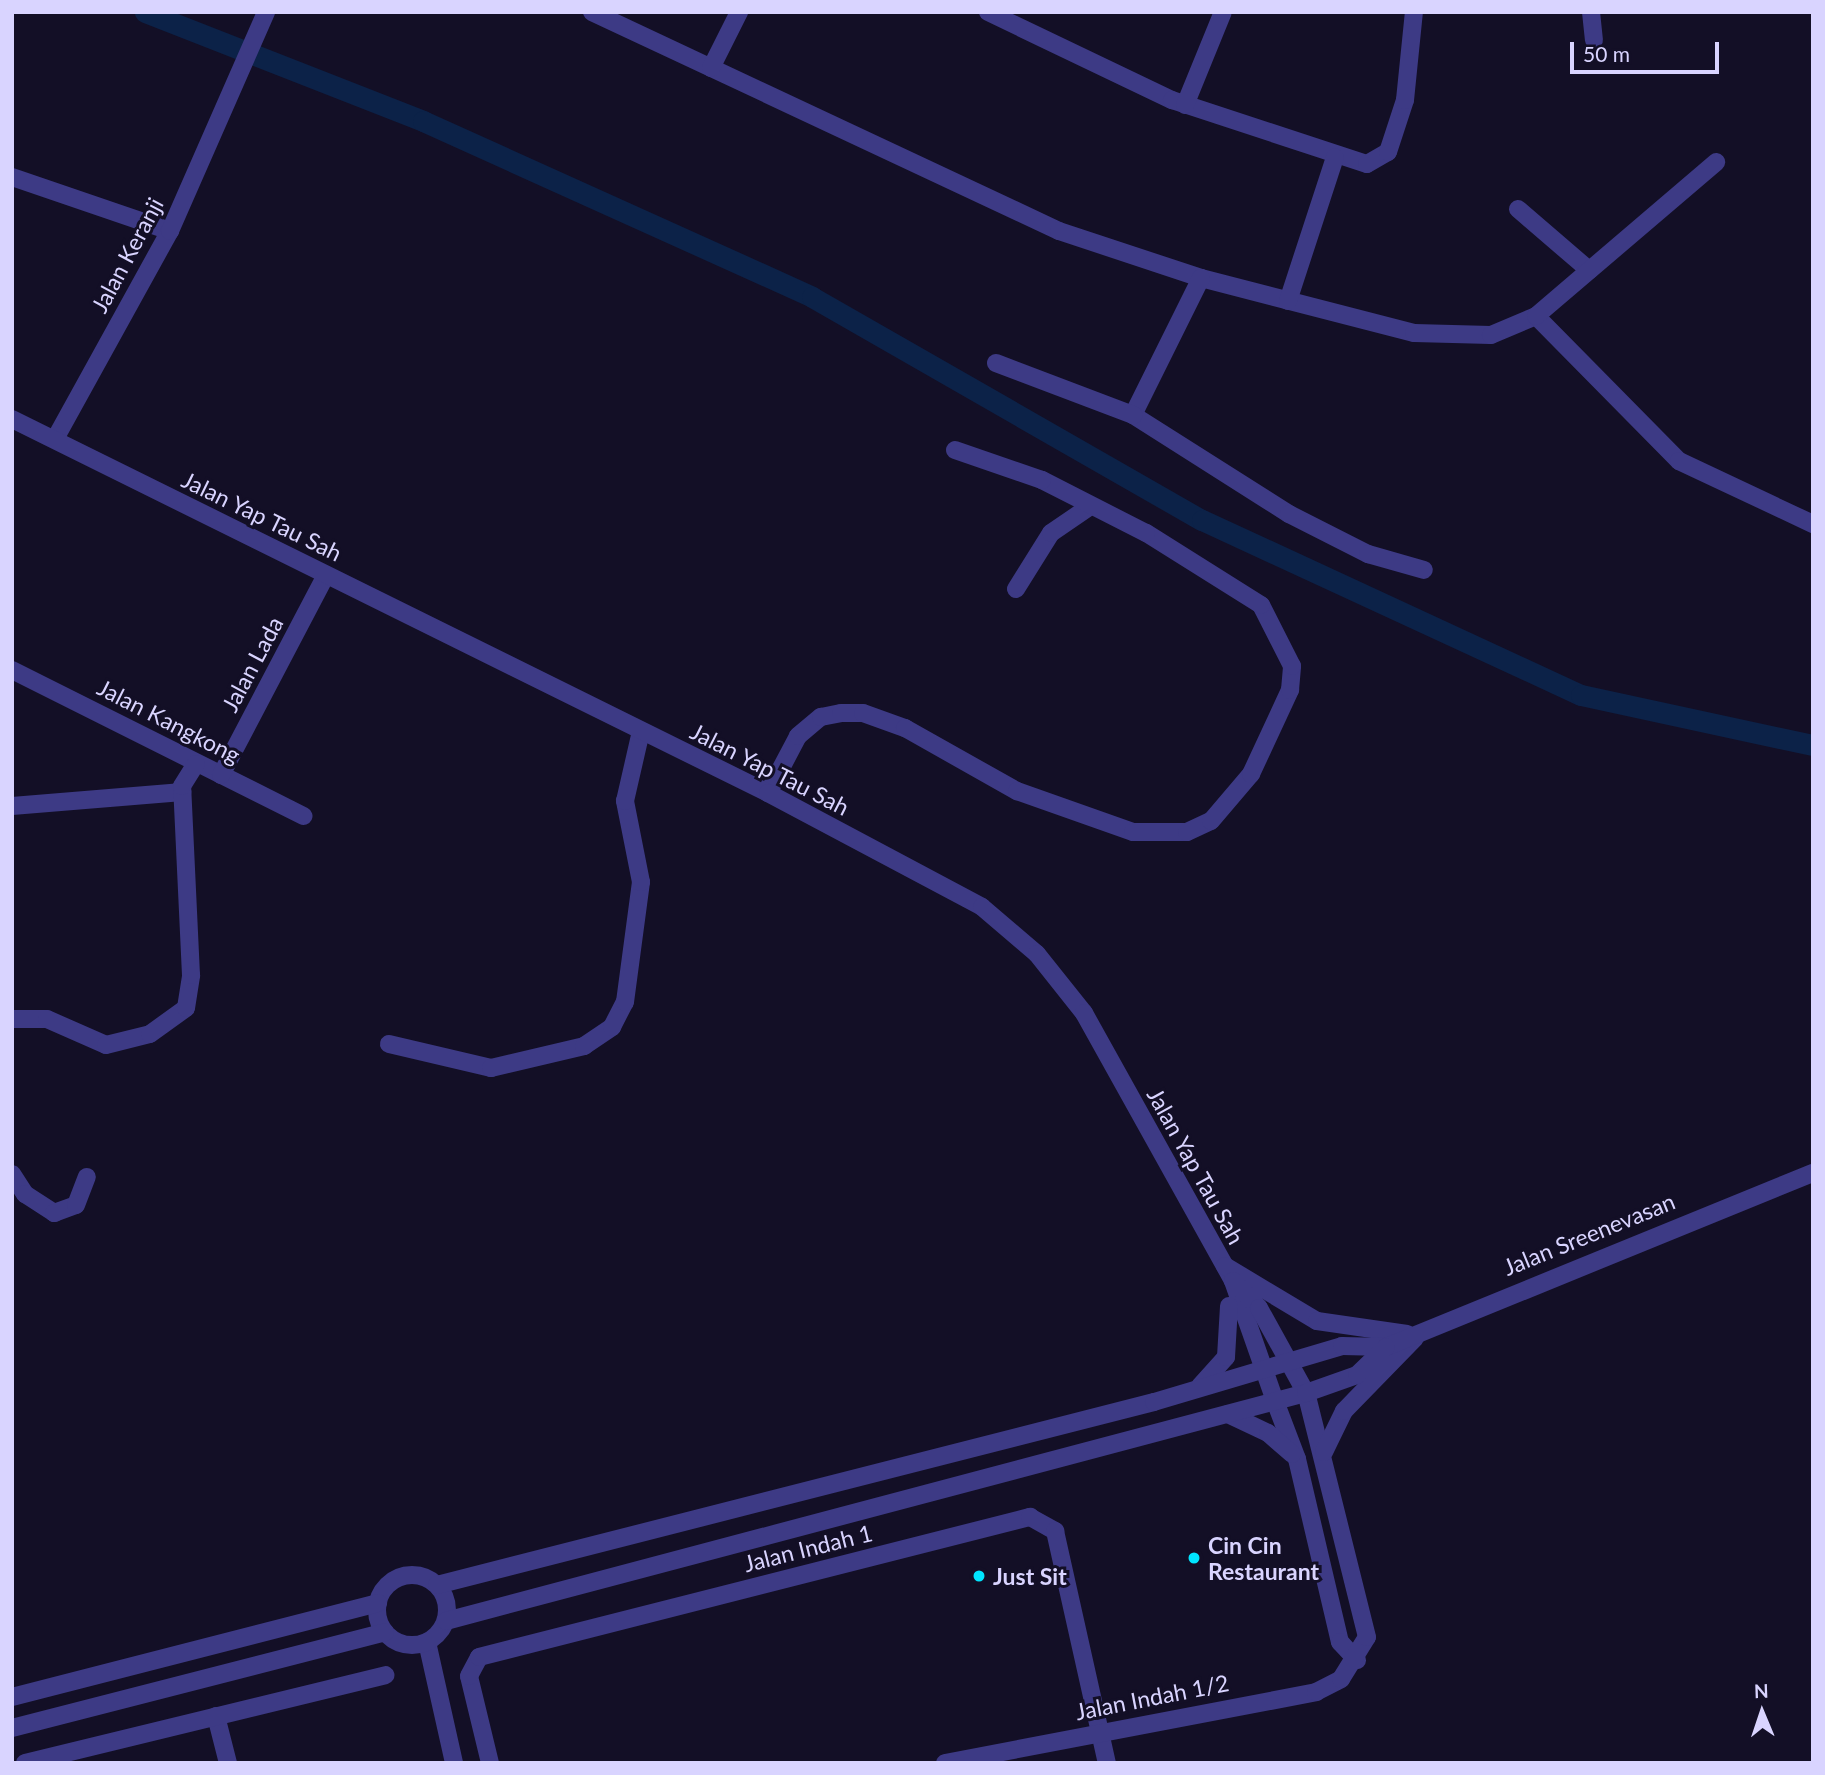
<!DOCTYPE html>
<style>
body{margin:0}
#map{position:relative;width:1825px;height:1775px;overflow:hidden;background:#130f26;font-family:Lato,sans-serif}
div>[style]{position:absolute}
.canal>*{height:21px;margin:-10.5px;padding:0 10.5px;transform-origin:10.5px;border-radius:10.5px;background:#0c2248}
.minor>*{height:18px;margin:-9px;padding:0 9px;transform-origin:9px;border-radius:9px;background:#3d3a85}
.tertiary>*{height:18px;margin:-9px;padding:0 9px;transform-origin:9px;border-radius:9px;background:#3d3a85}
.tertiary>.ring{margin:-9px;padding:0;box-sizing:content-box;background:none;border:18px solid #3d3a85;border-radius:50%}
.dots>*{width:19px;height:19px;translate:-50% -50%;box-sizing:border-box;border:4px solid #130f26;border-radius:50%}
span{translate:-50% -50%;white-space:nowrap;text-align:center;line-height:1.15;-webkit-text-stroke:6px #130f26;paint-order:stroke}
.street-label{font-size:23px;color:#d9d4ff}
.poi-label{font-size:23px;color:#d9d4ff;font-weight:700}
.left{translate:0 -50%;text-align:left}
.frame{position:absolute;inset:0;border:14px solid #d9d4ff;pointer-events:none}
.north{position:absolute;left:1727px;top:1677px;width:70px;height:70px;-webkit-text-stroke:5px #130f26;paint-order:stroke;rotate:358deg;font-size:19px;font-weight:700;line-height:28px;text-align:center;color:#d9d4ff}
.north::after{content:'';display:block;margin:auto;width:24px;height:32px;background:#d9d4ff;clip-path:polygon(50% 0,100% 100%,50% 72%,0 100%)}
.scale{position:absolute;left:1570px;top:42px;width:149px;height:32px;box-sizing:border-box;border:4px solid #d9d4ff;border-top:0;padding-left:9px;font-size:21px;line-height:24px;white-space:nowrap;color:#d9d4ff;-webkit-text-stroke:5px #130f26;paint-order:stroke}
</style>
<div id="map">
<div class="canal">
<i style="left:145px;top:12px;width:299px;rotate:21.4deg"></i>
<i style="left:423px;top:121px;width:427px;rotate:24.3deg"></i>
<i style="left:812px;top:297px;width:449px;rotate:29.8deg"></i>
<i style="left:1202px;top:520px;width:417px;rotate:24.8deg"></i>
<i style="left:1581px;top:695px;width:237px;rotate:12.2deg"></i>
</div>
<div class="minor">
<i style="left:592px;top:12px;width:516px;rotate:25.12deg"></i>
<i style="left:1059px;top:231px;width:150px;rotate:18.3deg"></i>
<i style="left:1201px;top:278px;width:220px;rotate:14.5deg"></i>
<i style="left:1414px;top:333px;width:77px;rotate:1.5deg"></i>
<i style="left:1491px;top:335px;width:49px;rotate:-22.9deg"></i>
<i style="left:1536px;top:316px;width:204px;rotate:45.4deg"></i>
<i style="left:1679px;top:461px;width:148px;rotate:25.2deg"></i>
<i style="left:988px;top:12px;width:204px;rotate:25.6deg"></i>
<i style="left:1172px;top:100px;width:205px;rotate:18.2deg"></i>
<i style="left:1367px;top:164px;width:24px;rotate:-30deg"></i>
<i style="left:1388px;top:152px;width:55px;rotate:-71.9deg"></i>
<i style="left:1405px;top:100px;width:88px;rotate:-84.2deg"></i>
<i style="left:1591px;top:12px;width:28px;rotate:84deg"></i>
<i style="left:711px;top:68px;width:63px;rotate:-63.4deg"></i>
<i style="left:1185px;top:105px;width:100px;rotate:-67.8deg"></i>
<i style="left:12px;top:177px;width:167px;rotate:18.9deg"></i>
<i style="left:1518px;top:209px;width:94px;rotate:40.7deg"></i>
<i style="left:1201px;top:278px;width:153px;rotate:116.4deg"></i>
<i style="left:1133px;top:415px;width:185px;rotate:32.4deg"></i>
<i style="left:1289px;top:514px;width:89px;rotate:26.9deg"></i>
<i style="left:1368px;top:554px;width:58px;rotate:15.9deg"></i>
<i style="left:1288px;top:301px;width:151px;rotate:-71.9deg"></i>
<i style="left:1536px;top:316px;width:237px;rotate:-40.5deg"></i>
<i style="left:996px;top:363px;width:147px;rotate:20.8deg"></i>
<i style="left:55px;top:439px;width:238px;rotate:-61.1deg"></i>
<i style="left:170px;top:231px;width:239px;rotate:-66.3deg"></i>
<i style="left:1016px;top:589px;width:66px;rotate:-58deg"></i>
<i style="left:1051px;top:533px;width:46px;rotate:-34.4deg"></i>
<i style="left:12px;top:670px;width:326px;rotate:26.6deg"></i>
<i style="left:221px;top:775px;width:226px;rotate:-62.3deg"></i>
<i style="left:768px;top:793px;width:64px;rotate:-62.2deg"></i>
<i style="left:798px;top:736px;width:30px;rotate:-40deg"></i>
<i style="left:821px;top:717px;width:20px;rotate:-11deg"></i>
<i style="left:841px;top:713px;width:22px"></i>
<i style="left:863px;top:713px;width:45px;rotate:19.7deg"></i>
<i style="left:905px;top:728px;width:129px;rotate:29.4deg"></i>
<i style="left:1017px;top:791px;width:123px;rotate:19.5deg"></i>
<i style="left:1133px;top:832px;width:54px"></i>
<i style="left:1187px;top:832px;width:26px;rotate:-25deg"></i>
<i style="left:1211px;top:821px;width:62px;rotate:-49.6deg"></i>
<i style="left:1251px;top:774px;width:93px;rotate:-65.1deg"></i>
<i style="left:1290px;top:690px;width:24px;rotate:-85deg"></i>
<i style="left:1292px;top:666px;width:68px;rotate:-116.9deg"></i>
<i style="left:1261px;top:605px;width:136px;rotate:-147.9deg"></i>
<i style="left:1146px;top:533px;width:117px;rotate:-153deg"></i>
<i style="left:1042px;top:480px;width:92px;rotate:-161deg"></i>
<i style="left:12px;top:806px;width:171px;rotate:-4.7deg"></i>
<i style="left:12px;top:1019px;width:35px"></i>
<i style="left:47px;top:1019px;width:64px;rotate:23.8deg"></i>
<i style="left:106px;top:1045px;width:45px;rotate:-14deg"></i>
<i style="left:150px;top:1034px;width:44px;rotate:-35.8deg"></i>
<i style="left:186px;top:1008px;width:33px;rotate:-81deg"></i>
<i style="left:191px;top:975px;width:189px;rotate:-92.7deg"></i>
<i style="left:182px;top:786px;width:26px;rotate:-58deg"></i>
<i style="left:389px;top:1044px;width:105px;rotate:13.2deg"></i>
<i style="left:491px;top:1068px;width:96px;rotate:-13.3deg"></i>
<i style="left:584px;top:1046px;width:34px;rotate:-34deg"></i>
<i style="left:612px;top:1027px;width:28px;rotate:-63deg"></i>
<i style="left:625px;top:1002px;width:121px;rotate:-82.4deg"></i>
<i style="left:641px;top:882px;width:83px;rotate:-101.2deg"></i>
<i style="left:625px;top:801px;width:72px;rotate:-77.1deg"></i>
<i style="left:12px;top:1174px;width:24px;rotate:57deg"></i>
<i style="left:25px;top:1194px;width:35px;rotate:33deg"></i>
<i style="left:54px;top:1213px;width:23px;rotate:-20deg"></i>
<i style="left:76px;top:1205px;width:30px;rotate:-69deg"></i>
<i style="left:1275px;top:1401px;width:62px;rotate:69.2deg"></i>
<i style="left:1297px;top:1459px;width:188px;rotate:76.8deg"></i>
<i style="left:1340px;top:1642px;width:25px;rotate:47deg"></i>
<i style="left:1228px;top:1414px;width:44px;rotate:25.4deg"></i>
<i style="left:1268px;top:1433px;width:32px;rotate:41deg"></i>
<i style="left:427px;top:1642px;width:124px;rotate:77.4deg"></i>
<i style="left:216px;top:1716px;width:49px;rotate:75.7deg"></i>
<i style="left:25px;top:1763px;width:371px;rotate:-13.7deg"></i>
<i style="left:490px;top:1763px;width:89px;rotate:-103.6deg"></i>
<i style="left:469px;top:1676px;width:21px;rotate:-62deg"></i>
<i style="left:479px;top:1657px;width:569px;rotate:-14.26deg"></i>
<i style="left:1030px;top:1517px;width:29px;rotate:29deg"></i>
<i style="left:1055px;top:1531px;width:238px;rotate:77.4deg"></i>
<i style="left:945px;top:1763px;width:378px;rotate:-10.8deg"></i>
<i style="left:1316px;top:1692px;width:28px;rotate:-27deg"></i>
<i style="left:1341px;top:1679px;width:49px;rotate:-58.2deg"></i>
<i style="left:1367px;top:1637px;width:252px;rotate:-104deg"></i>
</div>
<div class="tertiary">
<i style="left:12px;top:419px;width:843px;rotate:26.32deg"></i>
<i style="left:768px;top:793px;width:242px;rotate:28deg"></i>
<i style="left:982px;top:907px;width:72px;rotate:40.5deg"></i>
<i style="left:1037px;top:954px;width:75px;rotate:51.5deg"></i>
<i style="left:1084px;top:1013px;width:307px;rotate:60.9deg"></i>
<i style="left:1233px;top:1281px;width:127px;rotate:70.7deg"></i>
<i style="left:1225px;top:1266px;width:107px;rotate:30.9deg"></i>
<i style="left:1317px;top:1321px;width:91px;rotate:8.2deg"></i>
<i style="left:1233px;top:1281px;width:37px;rotate:46deg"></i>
<i style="left:1259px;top:1308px;width:97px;rotate:61.1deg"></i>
<i style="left:1200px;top:1386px;width:39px;rotate:-48deg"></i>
<i style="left:1226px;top:1357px;width:51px;rotate:-86.6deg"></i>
<i style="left:1324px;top:1452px;width:46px;rotate:-64deg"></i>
<i style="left:1344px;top:1411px;width:102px;rotate:-45.8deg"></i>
<i class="ring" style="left:377px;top:1575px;width:52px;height:52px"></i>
<i style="left:437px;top:1585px;width:740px;rotate:-14.32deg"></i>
<i style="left:1154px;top:1402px;width:196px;rotate:-16.6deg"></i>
<i style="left:1342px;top:1346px;width:44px;rotate:1.3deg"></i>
<i style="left:1386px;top:1347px;width:461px;rotate:-22.2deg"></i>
<i style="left:446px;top:1621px;width:890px;rotate:-14.85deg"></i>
<i style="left:1306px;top:1393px;width:54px;rotate:-19.4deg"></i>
<i style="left:1357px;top:1375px;width:40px;rotate:-44deg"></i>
<i style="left:12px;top:1697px;width:378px;rotate:-14.4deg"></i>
<i style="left:12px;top:1728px;width:385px;rotate:-14.4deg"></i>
</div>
<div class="dots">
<i style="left:1194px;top:1558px;background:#00e5ff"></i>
<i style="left:979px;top:1576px;background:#00e5ff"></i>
</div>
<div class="street-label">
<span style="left:127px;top:255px;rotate:-62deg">Jalan Keranji</span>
<span style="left:262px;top:516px;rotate:26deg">Jalan Yap Tau Sah</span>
<span style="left:252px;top:664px;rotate:-62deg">Jalan Lada</span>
<span style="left:169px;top:721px;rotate:27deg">Jalan Kangkong</span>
<span style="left:770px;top:769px;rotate:27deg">Jalan Yap Tau Sah</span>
<span style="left:1196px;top:1166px;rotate:61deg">Jalan Yap Tau Sah</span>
<span style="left:1589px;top:1234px;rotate:-22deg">Jalan Sreenevasan</span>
<span style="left:808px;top:1548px;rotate:-14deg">Jalan Indah 1</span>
<span style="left:1152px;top:1697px;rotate:-11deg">Jalan Indah 1/2</span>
</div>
<div class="poi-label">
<span class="left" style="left:1208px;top:1558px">Cin Cin<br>Restaurant</span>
<span class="left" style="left:993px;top:1576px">Just Sit</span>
</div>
<div class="frame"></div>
<div class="north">N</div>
<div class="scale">50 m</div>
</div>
